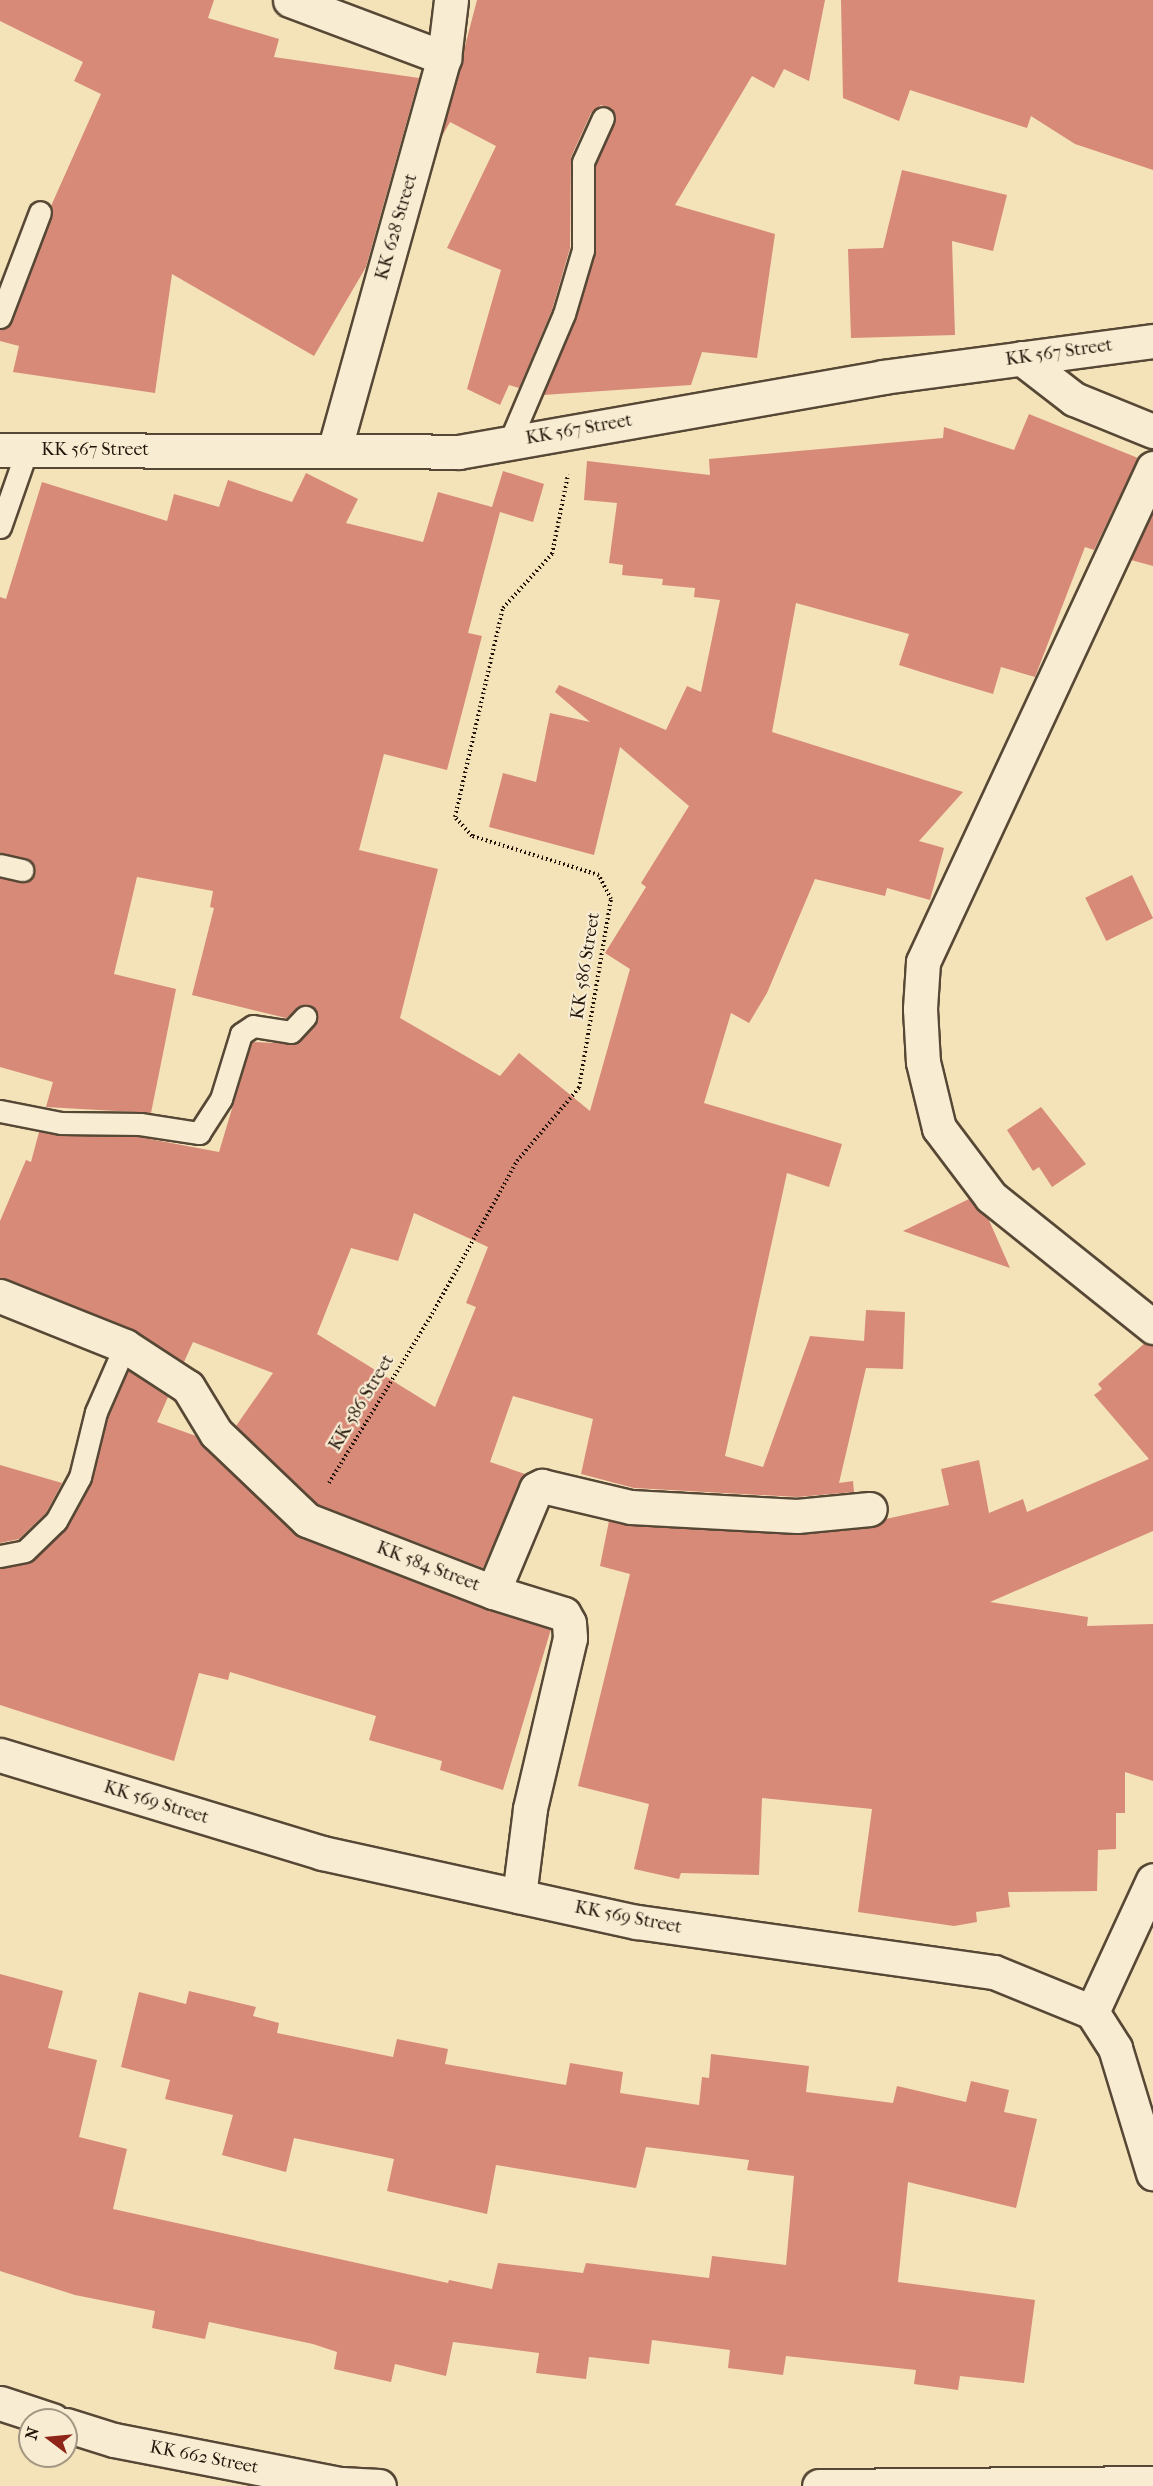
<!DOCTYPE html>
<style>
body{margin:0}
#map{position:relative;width:1153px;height:2486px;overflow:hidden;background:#f4e2b9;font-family:"IM FELL French Canon",serif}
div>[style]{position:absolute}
.building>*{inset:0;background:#d78a78;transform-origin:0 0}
.path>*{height:4px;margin-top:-2px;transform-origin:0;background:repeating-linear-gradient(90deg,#23140a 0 1.5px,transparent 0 4.5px)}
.roads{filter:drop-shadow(2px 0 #574836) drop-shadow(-2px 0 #574836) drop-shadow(0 2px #574836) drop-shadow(0 -2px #574836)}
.lane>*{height:21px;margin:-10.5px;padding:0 10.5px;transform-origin:10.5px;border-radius:10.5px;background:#f8ecd2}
.street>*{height:33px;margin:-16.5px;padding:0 16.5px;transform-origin:16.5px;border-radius:16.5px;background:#f8ecd2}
span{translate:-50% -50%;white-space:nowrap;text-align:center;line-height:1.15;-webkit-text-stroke:4.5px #f8ecd2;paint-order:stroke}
.street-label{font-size:18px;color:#23140a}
.north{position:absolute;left:18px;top:2408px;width:60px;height:60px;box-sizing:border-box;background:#f8ecd2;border:2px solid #a39682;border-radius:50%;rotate:286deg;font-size:16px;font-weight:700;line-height:24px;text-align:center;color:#23140a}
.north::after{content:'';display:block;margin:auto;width:21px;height:27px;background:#8f2418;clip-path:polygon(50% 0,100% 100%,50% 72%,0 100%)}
</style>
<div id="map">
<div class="building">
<i style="clip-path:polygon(0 0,214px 0,208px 18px,279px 39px,274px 57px,419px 78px,366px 267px,314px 356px,172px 274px,155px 393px,13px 372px,19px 346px,0 341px,0 329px,12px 322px,52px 217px,51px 206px,101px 94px,74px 81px,83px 62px,0 21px)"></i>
<i style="clip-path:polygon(477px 0,825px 0,809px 81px,784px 69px,774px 88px,752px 76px,675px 205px,775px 234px,757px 358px,702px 352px,691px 385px,543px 395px,576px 319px,595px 254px,596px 165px,616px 117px,613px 110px,601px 105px,591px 113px,571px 157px,570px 248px,552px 310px,519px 388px,509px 385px,500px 405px,467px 389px,501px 270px,447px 248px,496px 146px,450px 122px,441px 138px)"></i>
<i style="clip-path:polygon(841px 0,1153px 0,1153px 170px,1075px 144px,1031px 116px,1027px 128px,910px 90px,899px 121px,843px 98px)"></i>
<i style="clip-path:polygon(902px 170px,1007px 195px,993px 251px,952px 241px,955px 335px,851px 338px,848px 249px,883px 248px)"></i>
<i style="clip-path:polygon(evenodd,1029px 414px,1138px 458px,1094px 550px,1085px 547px,1035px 677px,1001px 667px,993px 694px,940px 678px,899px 665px,909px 634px,796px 603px,772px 732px,963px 792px,919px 841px,944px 848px,930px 900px,887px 888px,885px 896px,815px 879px,767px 993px,749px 1023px,731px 1013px,704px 1103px,842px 1144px,829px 1187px,787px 1173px,725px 1456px,763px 1467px,810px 1336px,864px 1341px,866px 1310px,905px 1312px,903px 1369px,866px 1368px,839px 1483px,853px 1481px,854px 1492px,797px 1497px,634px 1488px,581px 1474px,593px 1419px,513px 1396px,490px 1462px,525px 1474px,483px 1568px,317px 1504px,236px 1426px,273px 1373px,193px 1342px,184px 1362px,132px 1329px,0 1278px,0 1221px,26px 1160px,31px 1162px,39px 1132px,139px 1137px,219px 1152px,252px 1042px,296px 1044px,317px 1019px,307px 1005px,286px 1018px,192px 995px,214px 908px,210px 907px,213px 891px,137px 877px,114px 974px,176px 989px,151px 1113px,46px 1107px,53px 1082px,0 1067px,0 878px,25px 882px,34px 872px,30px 860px,0 853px,0 597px,6px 599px,42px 482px,167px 521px,174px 494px,219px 507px,228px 480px,292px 502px,306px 473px,358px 499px,346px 523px,423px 542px,438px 492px,492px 507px,503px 471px,544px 484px,533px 522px,500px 512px,468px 633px,482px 636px,447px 770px,384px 754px,359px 850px,438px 869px,400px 1018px,500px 1076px,519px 1053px,590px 1111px,630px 969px,605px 953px,646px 887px,641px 883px,689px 806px,620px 747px,594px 855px,489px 827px,503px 773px,536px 782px,550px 713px,590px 722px,555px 692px,559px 685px,666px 730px,687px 686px,701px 692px,720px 600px,694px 597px,695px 588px,662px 585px,663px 579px,622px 575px,623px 565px,609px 563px,617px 503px,584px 500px,587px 461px,710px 475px,709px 459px,943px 438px,944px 427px,1014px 450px,1029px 414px,414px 1213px,488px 1247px,466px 1303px,476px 1307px,435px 1407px,317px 1334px,351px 1248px,398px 1261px,414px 1213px)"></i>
<i style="clip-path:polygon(1153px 512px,1153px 566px,1131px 560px)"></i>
<i style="left:1132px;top:875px;width:48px;height:52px;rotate:64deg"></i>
<i style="clip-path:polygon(1041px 1107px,1086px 1164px,1052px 1187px,1039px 1167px,1033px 1171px,1007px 1130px)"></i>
<i style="clip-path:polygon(969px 1199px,988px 1218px,1010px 1268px,903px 1231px)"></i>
<i style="clip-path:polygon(1145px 1343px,1153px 1345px,1153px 1531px,990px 1602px,1088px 1617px,1087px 1626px,1153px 1624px,1153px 1781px,1125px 1772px,1125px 1813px,1116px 1813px,1116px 1849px,1098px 1850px,1097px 1891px,1008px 1892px,1010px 1907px,976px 1912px,977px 1922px,954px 1926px,858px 1912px,872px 1809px,762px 1798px,759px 1875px,681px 1873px,679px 1879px,634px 1869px,649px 1804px,578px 1786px,630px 1574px,600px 1566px,609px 1521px,796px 1535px,872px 1528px,886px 1519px,949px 1505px,941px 1469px,979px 1460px,989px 1513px,1023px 1499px,1027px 1512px,1149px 1459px,1094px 1395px,1102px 1389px,1098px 1384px)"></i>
<i style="clip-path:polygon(128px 1370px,168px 1397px,157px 1422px,196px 1436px,300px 1537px,551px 1629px,503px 1790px,440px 1770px,442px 1761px,369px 1740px,376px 1716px,230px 1672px,228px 1680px,199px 1673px,174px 1761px,0 1705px,0 1568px,33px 1561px,67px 1527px,91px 1483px,109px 1414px)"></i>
<i style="clip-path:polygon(0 1465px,62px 1483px,46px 1513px,19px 1539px,0 1543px)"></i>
<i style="clip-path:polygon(0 1974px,63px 1991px,48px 2048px,97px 2060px,79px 2137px,127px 2149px,113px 2209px,448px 2283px,449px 2280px,492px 2289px,498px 2263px,583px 2273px,586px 2263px,709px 2278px,712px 2256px,786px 2265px,794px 2176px,747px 2170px,749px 2160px,646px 2147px,636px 2188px,496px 2165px,487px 2214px,387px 2191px,394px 2159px,294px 2138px,286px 2172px,222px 2155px,233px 2115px,165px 2099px,170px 2080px,121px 2067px,139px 1992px,186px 2004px,189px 1991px,256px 2007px,253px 2016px,279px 2023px,277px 2033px,393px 2057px,397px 2039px,448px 2049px,445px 2064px,566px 2085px,570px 2063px,623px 2072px,620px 2093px,699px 2105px,702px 2077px,709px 2078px,711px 2054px,809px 2066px,806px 2092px,893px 2103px,897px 2086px,966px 2102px,971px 2081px,1009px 2090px,1004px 2112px,1037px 2119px,1016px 2208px,908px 2182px,898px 2282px,1035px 2300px,1024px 2383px,960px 2376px,958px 2390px,914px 2384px,916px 2370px,786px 2356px,783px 2375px,728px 2368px,730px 2350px,652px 2340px,649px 2364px,589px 2357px,586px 2379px,536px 2373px,539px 2353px,453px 2342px,446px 2376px,395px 2364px,391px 2382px,334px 2369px,337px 2352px,313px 2344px,209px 2322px,205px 2339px,152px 2328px,155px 2311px,75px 2295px,0 2271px)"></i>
</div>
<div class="path">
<i style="left:329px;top:1483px;width:198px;rotate:-58.6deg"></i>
<i style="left:432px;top:1314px;width:175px;rotate:-60.9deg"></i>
<i style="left:517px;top:1161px;width:96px;rotate:-49.7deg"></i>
<i style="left:579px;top:1088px;width:192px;rotate:-80.4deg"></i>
<i style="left:611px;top:899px;width:27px;rotate:-117deg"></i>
<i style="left:599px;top:875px;width:133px;rotate:-162.9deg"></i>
<i style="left:472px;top:836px;width:25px;rotate:-132deg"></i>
<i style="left:455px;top:817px;width:214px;rotate:-77.1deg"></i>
<i style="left:503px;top:608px;width:73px;rotate:-47.8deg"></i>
<i style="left:552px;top:554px;width:81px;rotate:-78.6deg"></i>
</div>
<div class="roads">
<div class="lane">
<i style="left:0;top:317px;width:112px;rotate:-69.1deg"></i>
<i style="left:509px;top:443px;width:140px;rotate:-66.9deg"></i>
<i style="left:564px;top:314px;width:67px;rotate:-73.5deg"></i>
<i style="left:583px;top:250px;width:88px;rotate:-90deg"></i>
<i style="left:583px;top:162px;width:48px;rotate:-65.6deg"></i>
<i style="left:0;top:527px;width:82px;rotate:-70.7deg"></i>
<i style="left:0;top:865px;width:23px;rotate:13deg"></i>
<i style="left:0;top:1111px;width:62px;rotate:11.1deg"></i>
<i style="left:61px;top:1123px;width:79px;rotate:0.7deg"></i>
<i style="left:140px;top:1124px;width:60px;rotate:8.7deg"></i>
<i style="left:199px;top:1133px;width:40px;rotate:-57.1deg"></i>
<i style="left:221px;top:1099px;width:68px;rotate:-72.9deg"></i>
<i style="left:241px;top:1034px;width:14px;rotate:-34deg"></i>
<i style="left:253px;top:1026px;width:38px;rotate:9deg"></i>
<i style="left:291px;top:1032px;width:21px;rotate:-47deg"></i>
<i style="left:0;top:1556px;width:25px;rotate:-11deg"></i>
<i style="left:25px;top:1551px;width:43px;rotate:-44.1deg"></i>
<i style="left:56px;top:1521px;width:50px;rotate:-61.4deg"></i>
<i style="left:80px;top:1477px;width:67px;rotate:-76.2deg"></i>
<i style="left:96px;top:1412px;width:72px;rotate:-66.3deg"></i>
</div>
<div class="street">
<i style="left:290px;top:0;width:165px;rotate:20.6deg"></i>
<i style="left:1021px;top:358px;width:67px;rotate:37.7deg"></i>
<i style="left:1074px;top:399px;width:85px;rotate:22.1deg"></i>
<i style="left:0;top:450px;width:459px;rotate:0.2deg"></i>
<i style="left:459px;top:452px;width:431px;rotate:-10deg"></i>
<i style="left:883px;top:377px;width:272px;rotate:-7.6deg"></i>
<i style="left:334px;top:451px;width:408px;rotate:-74.4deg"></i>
<i style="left:444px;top:58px;width:58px;rotate:-83.1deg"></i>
<i style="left:1153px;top:468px;width:545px;rotate:114.97deg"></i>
<i style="left:923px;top:962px;width:47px;rotate:93.7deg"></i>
<i style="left:920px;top:1009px;width:53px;rotate:86.8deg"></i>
<i style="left:923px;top:1062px;width:68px;rotate:76.4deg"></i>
<i style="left:939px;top:1128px;width:86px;rotate:53deg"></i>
<i style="left:991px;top:1197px;width:208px;rotate:38.7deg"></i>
<i style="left:0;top:1296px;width:135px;rotate:21.8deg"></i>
<i style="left:125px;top:1346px;width:75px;rotate:33.1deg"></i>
<i style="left:188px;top:1387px;width:54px;rotate:58.7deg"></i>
<i style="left:216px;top:1433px;width:126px;rotate:43.7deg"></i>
<i style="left:307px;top:1520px;width:199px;rotate:21.2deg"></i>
<i style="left:493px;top:1592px;width:112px;rotate:-67.3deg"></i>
<i style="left:536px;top:1489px;width:7px;rotate:-27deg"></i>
<i style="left:542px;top:1486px;width:91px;rotate:13.3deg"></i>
<i style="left:631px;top:1507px;width:166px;rotate:3.1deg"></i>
<i style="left:797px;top:1516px;width:73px;rotate:-5.5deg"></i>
<i style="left:493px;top:1592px;width:74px;rotate:17.2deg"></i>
<i style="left:564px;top:1614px;width:10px;rotate:61deg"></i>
<i style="left:569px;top:1623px;width:15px;rotate:86deg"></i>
<i style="left:570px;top:1638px;width:176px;rotate:103.2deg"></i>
<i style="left:530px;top:1809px;width:88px;rotate:97.2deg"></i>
<i style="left:0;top:1755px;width:337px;rotate:16.9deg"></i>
<i style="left:322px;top:1853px;width:322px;rotate:12.4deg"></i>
<i style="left:637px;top:1922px;width:360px;rotate:8deg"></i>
<i style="left:994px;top:1972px;width:106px;rotate:22.2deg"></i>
<i style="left:1092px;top:2012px;width:43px;rotate:57.4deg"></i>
<i style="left:1115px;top:2048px;width:131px;rotate:73.1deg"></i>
<i style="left:1092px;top:2012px;width:145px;rotate:-65.2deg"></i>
<i style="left:0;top:2403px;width:55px;rotate:18.1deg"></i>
<i style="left:66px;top:2425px;width:50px;rotate:17.4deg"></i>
<i style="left:114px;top:2440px;width:231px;rotate:11deg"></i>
<i style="left:341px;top:2484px;width:38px;rotate:3deg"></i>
<i style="left:819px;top:2486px;width:334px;rotate:-0.5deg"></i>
</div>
</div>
<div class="street-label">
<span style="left:397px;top:227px;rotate:-74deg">KK 628 Street</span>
<span style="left:1059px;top:353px;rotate:-8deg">KK 567 Street</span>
<span style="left:579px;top:430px;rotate:-10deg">KK 567 Street</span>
<span style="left:95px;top:450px">KK 567 Street</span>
<span style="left:586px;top:966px;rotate:-81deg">KK 586 Street</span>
<span style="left:362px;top:1403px;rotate:-59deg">KK 586 Street</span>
<span style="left:428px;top:1567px;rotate:21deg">KK 584 Street</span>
<span style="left:156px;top:1803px;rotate:17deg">KK 569 Street</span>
<span style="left:628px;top:1918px;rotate:11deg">KK 569 Street</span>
<span style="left:204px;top:2458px;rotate:11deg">KK 662 Street</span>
</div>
<div class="north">N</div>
</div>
